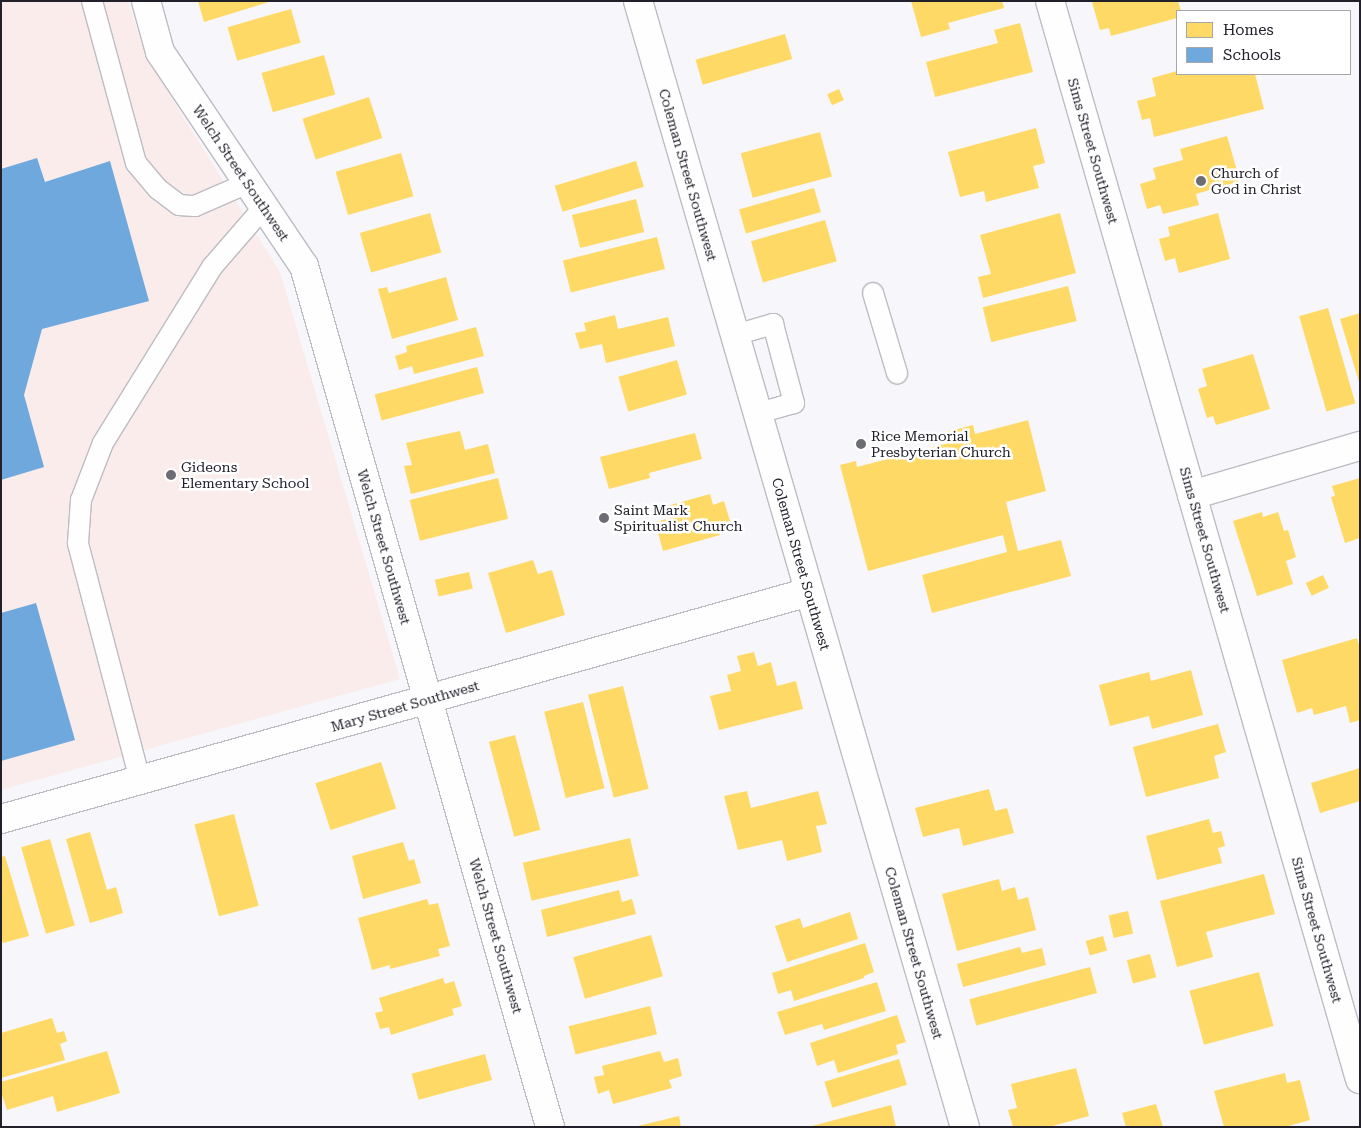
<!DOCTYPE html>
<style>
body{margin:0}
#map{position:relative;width:1361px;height:1128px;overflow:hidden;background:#f6f6fb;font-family:"Roboto Serif",serif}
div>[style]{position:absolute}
.education>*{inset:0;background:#faeceb}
.homes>*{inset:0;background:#ffd966;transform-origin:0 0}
.schools>*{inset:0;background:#6fa8dc}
.roads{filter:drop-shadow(1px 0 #bdbcc3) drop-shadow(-1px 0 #bdbcc3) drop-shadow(0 1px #bdbcc3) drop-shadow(0 -1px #bdbcc3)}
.lane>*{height:20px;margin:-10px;padding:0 10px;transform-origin:10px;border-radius:10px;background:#fefefe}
.street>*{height:28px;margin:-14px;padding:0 14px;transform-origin:14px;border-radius:14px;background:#fefefe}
.dots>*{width:14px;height:14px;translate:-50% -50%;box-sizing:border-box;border:2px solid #fff;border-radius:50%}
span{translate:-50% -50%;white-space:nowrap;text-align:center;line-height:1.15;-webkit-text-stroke:5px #fff;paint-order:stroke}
.street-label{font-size:14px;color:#22212b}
.poi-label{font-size:14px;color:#22212b}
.left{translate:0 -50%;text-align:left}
.frame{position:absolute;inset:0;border:2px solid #22212b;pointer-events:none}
.legend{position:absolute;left:1176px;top:10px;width:175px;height:65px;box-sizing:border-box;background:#fff;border:1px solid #a7a6aa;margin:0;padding:6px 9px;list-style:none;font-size:15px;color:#22212b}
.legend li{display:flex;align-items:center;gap:10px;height:25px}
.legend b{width:25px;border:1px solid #a7a6aa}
</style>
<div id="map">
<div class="education">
<i style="clip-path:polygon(1px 1px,128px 1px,146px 57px,280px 272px,400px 679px,1px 790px)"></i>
</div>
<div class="homes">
<i style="clip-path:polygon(198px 1px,269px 1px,269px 2px,204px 22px)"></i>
<i style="clip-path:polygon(911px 1px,1002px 1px,1004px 8px,948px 23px,950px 29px,921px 37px)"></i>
<i style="clip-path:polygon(1178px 1px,1181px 11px,1177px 11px,1177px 18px,1111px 36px,1109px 28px,1100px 30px,1092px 2px)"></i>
<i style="left:291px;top:9px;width:35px;height:66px;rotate:74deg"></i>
<i style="clip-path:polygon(1020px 23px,1033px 72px,935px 97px,926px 62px,998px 43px,994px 30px)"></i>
<i style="left:785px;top:34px;width:26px;height:93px;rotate:74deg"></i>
<i style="left:324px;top:55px;width:41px;height:65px;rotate:74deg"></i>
<i style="clip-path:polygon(1177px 71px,1177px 74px,1255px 74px,1264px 109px,1154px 137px,1150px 118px,1142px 120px,1137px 101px,1156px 96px,1152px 78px)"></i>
<i style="left:839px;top:89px;width:12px;height:13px;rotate:66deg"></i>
<i style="left:369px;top:97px;width:43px;height:70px;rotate:72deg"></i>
<i style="clip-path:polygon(1036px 128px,1045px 163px,1033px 166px,1039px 188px,986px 202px,984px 191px,960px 197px,948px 152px)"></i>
<i style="left:820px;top:132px;width:46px;height:82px;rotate:75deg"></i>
<i style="clip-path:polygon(1227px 136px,1240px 181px,1196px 194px,1199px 205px,1163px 214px,1160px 205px,1147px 209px,1140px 184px,1156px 179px,1153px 168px,1183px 160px,1180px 149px)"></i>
<i style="left:401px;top:153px;width:45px;height:68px;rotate:74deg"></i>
<i style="left:636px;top:161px;width:27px;height:85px;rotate:73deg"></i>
<i style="left:814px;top:188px;width:25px;height:78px;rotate:74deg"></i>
<i style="left:636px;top:199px;width:34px;height:66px;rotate:76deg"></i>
<i style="left:430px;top:213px;width:41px;height:73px;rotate:74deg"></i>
<i style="clip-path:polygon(1060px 213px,1076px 273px,983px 298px,978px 277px,991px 274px,980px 235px)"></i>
<i style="clip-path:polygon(1218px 213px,1230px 259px,1179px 273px,1175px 258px,1165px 261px,1159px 239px,1170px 236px,1168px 227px)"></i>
<i style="left:825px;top:220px;width:43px;height:77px;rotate:74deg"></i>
<i style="left:657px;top:237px;width:33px;height:97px;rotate:76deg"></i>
<i style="clip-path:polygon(446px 277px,458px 320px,392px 339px,378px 289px,387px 287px,389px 293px)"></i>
<i style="left:1068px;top:286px;width:36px;height:88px;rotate:76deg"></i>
<i style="left:1328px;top:308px;width:99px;height:30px;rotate:74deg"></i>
<i style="clip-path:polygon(1360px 313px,1360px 382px,1359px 382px,1340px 319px)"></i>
<i style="clip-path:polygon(615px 315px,618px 329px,668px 317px,675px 346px,606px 363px,602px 344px,580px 349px,575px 333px,586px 331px,584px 323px)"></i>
<i style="clip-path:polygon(476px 327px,484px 356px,414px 374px,412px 366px,399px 370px,395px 356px,407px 352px,406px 346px)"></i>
<i style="clip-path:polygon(1253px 354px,1270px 409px,1216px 425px,1213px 416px,1207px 418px,1198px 389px,1207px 386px,1202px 369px)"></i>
<i style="left:677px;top:360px;width:36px;height:61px;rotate:74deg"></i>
<i style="left:477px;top:367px;width:27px;height:106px;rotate:75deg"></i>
<i style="clip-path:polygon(1028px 420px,1046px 491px,1006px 502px,1018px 551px,1061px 540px,1071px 576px,932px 613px,922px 575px,1007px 552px,1003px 535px,868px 571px,840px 465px,856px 461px,857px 467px,949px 443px,946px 432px,973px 425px,975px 434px)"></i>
<i style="clip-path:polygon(460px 431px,465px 450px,488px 444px,495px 473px,411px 494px,404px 466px,412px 465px,406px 443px)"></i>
<i style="clip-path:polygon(695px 433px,702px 459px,649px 473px,650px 478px,609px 489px,600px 457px)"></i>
<i style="left:498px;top:478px;width:42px;height:91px;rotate:76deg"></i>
<i style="clip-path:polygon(1360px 478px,1360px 538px,1345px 543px,1331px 497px,1335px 496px,1332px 486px)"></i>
<i style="clip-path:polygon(710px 494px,713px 505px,724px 501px,730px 521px,717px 525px,720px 535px,663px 551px,655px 522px,671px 518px,667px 506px)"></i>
<i style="clip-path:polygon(1262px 512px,1263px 517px,1278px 512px,1284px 531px,1288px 530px,1296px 557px,1286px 561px,1293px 584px,1257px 596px,1233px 521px)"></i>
<i style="clip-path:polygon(533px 560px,538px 574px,552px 570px,565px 615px,506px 633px,488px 573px)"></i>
<i style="left:469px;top:572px;width:17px;height:35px;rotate:77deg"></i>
<i style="left:1323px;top:575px;width:14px;height:19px;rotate:65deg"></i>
<i style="clip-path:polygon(1357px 638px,1360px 649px,1360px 720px,1350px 723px,1346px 706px,1314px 715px,1312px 708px,1297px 713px,1282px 660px)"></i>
<i style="clip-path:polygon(754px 652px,758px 666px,771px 662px,777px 686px,796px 681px,803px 709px,719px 730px,710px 696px,731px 691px,727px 675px,741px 671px,737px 656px)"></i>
<i style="clip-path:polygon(1191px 670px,1203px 715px,1152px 729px,1149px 716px,1110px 726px,1099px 685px,1149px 672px,1151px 681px)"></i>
<i style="left:623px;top:686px;width:106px;height:36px;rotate:76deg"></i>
<i style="left:583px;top:702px;width:89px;height:40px;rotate:76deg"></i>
<i style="clip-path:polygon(1218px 724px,1226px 752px,1214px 756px,1219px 778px,1146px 797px,1133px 747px)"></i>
<i style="left:515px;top:735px;width:98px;height:27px;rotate:75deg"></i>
<i style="left:381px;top:762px;width:49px;height:69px;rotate:72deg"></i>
<i style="clip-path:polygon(1360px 768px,1360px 801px,1320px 813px,1311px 783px)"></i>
<i style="clip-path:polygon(989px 789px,995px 811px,1007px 808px,1014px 833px,963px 846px,959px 828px,923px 837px,915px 808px)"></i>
<i style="clip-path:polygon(747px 791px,751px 808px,818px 791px,827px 824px,816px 826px,822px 852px,787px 861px,782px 840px,738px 850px,724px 796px)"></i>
<i style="left:234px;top:814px;width:95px;height:41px;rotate:75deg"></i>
<i style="clip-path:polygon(1209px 819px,1213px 833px,1221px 831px,1225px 846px,1218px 848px,1222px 863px,1157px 880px,1146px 836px)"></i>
<i style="clip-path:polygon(90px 832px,107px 890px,116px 887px,123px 913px,90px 923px,66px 839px)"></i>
<i style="left:630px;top:838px;width:39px;height:110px;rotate:77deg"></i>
<i style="left:50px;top:839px;width:90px;height:30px;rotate:74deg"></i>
<i style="clip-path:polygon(403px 842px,409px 861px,414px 859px,421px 883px,363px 899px,352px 856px)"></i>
<i style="clip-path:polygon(5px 856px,29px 936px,3px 943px,1px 937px,1px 857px)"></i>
<i style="clip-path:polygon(1264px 874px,1275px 914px,1206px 932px,1213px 957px,1177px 967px,1160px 901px)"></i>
<i style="clip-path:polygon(999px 879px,1002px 891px,1015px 887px,1018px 900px,1028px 897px,1036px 930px,957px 951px,942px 894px)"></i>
<i style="clip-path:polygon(619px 890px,622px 902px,632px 899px,636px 914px,547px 937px,541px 910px)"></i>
<i style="clip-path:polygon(427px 899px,429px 905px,438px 903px,450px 946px,438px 949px,440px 956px,390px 969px,390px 965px,372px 970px,358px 918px)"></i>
<i style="left:1128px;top:911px;width:23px;height:20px;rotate:77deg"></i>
<i style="clip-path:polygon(850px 912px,858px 939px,787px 962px,775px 926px,800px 918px,803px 928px)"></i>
<i style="left:651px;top:935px;width:43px;height:81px;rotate:74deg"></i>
<i style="left:1103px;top:936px;width:15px;height:18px;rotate:74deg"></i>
<i style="clip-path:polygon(865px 943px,874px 972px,864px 976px,864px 978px,794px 1001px,791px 990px,778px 994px,772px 973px)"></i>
<i style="clip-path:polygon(1020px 947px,1022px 953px,1042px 948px,1046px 965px,963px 987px,957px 964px)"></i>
<i style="left:1150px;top:954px;width:24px;height:24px;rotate:75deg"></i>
<i style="left:1090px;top:967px;width:27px;height:125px;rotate:75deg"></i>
<i style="left:1259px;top:972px;width:56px;height:72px;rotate:75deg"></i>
<i style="clip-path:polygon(443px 978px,445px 984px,454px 981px,462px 1006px,452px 1009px,454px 1015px,391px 1035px,389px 1027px,380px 1029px,375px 1013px,383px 1011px,379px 998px)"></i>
<i style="clip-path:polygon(877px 982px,886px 1011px,824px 1030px,822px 1024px,785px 1035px,777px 1012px)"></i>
<i style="left:650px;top:1006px;width:29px;height:84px;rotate:76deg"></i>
<i style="clip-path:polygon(897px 1015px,906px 1042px,896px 1045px,898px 1054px,838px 1073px,834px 1060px,817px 1066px,810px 1043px)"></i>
<i style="clip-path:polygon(52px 1018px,57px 1033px,64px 1031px,67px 1041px,60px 1044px,65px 1060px,1px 1078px,1px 1033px)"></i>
<i style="clip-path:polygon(107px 1051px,120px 1093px,57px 1112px,53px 1096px,7px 1110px,1px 1092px,1px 1082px)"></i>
<i style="clip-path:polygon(660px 1051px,664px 1062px,678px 1058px,682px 1076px,669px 1080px,672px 1088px,613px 1104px,609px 1090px,598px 1094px,594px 1077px,604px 1075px,602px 1066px)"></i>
<i style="left:485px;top:1054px;width:27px;height:76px;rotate:75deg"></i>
<i style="left:899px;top:1059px;width:27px;height:78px;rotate:73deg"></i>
<i style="clip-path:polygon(1076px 1068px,1089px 1116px,1049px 1127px,1013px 1127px,1008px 1110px,1017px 1108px,1011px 1084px)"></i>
<i style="clip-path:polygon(1285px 1073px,1287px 1083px,1300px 1080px,1310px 1120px,1285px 1127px,1224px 1127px,1214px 1091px)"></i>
<i style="clip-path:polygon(1156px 1104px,1163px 1127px,1126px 1127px,1122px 1113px)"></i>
<i style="clip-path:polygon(891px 1105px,896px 1127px,812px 1127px,812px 1126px)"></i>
<i style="clip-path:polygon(679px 1116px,681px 1127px,638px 1127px,638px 1126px)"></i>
</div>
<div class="schools">
<i style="clip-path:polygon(37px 158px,45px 182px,110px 161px,149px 301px,42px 329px,24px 395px,44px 467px,1px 480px,1px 169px)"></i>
<i style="clip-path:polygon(36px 603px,75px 740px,1px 761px,1px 613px)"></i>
</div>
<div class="roads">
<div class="lane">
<i style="left:92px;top:1px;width:168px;rotate:74.8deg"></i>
<i style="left:136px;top:163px;width:34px;rotate:50deg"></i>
<i style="left:158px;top:189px;width:26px;rotate:37deg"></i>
<i style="left:179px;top:205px;width:16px;rotate:4deg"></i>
<i style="left:195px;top:206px;width:58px;rotate:-23.5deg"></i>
<i style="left:873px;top:293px;width:84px;rotate:73.3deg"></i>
<i style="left:735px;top:335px;width:40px;rotate:-16deg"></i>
<i style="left:773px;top:324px;width:82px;rotate:75.1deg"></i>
<i style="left:794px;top:403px;width:37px;rotate:164deg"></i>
<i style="left:140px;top:780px;width:245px;rotate:-104.7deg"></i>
<i style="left:78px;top:543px;width:43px;rotate:-86deg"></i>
<i style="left:81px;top:500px;width:61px;rotate:-68.9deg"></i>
<i style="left:103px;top:443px;width:207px;rotate:-58.2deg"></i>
<i style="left:212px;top:267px;width:79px;rotate:-49.1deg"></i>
</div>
<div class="street">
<i style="left:146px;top:1px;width:53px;rotate:74.6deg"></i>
<i style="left:160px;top:52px;width:258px;rotate:56.1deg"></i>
<i style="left:304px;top:266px;width:895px;rotate:74.05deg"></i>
<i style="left:638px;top:1px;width:1173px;rotate:73.81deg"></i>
<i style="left:1050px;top:1px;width:1122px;rotate:73.96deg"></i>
<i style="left:1192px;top:495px;width:175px;rotate:-16.3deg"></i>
<i style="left:1px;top:819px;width:839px;rotate:-15.69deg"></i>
</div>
</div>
<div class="dots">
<i style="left:1201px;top:181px;background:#6c6c74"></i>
<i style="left:861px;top:444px;background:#6c6c74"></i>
<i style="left:171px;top:475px;background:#6c6c74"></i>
<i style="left:604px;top:518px;background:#6c6c74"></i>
</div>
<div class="street-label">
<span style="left:1093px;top:151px;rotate:74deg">Sims Street Southwest</span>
<span style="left:241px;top:173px;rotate:56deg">Welch Street Southwest</span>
<span style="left:688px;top:175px;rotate:74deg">Coleman Street Southwest</span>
<span style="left:1205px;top:540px;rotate:74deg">Sims Street Southwest</span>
<span style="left:384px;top:547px;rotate:74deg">Welch Street Southwest</span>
<span style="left:801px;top:564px;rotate:74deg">Coleman Street Southwest</span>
<span style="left:405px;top:706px;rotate:-16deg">Mary Street Southwest</span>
<span style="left:1317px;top:930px;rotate:74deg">Sims Street Southwest</span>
<span style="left:496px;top:936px;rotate:74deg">Welch Street Southwest</span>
<span style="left:914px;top:953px;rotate:74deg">Coleman Street Southwest</span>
</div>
<div class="poi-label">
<span class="left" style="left:1211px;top:181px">Church of<br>God in Christ</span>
<span class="left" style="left:871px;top:444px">Rice Memorial<br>Presbyterian Church</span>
<span class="left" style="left:181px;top:475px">Gideons<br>Elementary School</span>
<span class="left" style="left:614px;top:518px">Saint Mark<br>Spiritualist Church</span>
</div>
<div class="frame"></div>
<ul class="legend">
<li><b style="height:14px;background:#ffd966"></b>Homes</li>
<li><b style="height:14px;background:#6fa8dc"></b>Schools</li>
</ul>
</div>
